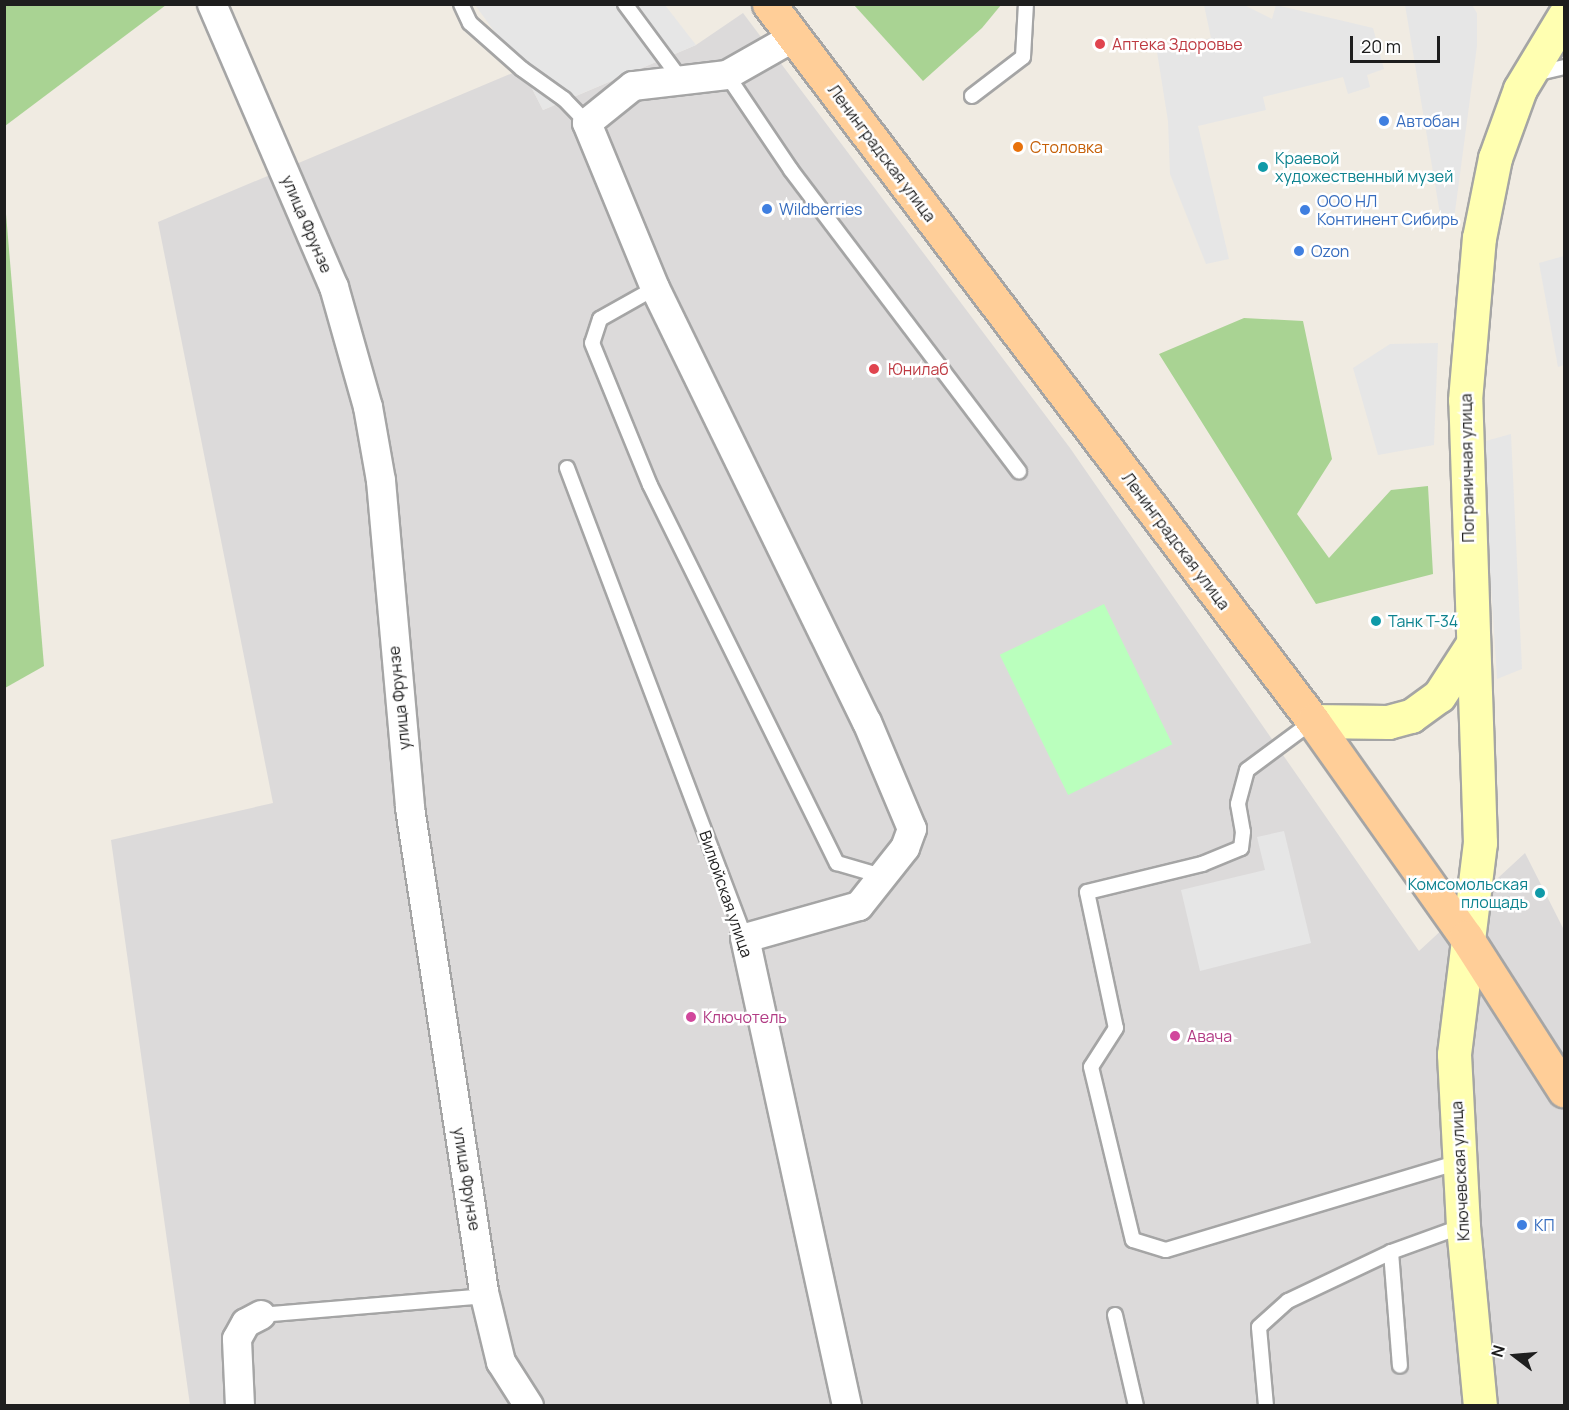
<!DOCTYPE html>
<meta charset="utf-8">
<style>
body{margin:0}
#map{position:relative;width:1569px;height:1410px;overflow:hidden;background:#f0ebe2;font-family:Manrope,sans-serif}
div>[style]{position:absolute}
.residential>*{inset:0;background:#dcdada}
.forest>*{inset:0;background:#a9d393}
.park>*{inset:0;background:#baffbd;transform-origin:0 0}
.parking>*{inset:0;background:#e6e6e6}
.roads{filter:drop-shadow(2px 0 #a5a5a5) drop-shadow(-2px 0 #a5a5a5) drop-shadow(0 2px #a5a5a5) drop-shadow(0 -2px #a5a5a5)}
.lane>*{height:14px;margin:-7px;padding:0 7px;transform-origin:7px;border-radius:7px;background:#fff}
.street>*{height:28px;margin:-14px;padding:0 14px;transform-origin:14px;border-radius:14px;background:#fff}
.secondary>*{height:33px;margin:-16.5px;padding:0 16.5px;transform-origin:16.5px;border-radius:16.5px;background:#ffffb1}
.primary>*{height:33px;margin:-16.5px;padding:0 16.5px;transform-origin:16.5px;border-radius:16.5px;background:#ffce98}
.dots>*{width:16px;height:16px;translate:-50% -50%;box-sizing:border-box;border:3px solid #fff;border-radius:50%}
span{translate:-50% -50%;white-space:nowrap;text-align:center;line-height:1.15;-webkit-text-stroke:5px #fff;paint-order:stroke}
.health-label{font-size:16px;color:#be3a42}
.left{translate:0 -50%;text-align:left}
.shop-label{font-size:16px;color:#366cbe}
.food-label{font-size:16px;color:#c56008}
.street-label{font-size:16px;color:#1e1e1e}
.culture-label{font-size:16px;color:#0d838f}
.right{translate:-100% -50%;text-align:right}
.hotel-label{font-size:16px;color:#b23c85}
.frame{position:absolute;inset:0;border:6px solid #1e1e1e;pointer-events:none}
.north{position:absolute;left:1485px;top:1326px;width:60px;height:60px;-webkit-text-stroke:4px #fff;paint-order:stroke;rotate:286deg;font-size:16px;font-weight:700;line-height:24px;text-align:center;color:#1e1e1e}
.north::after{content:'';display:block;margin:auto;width:21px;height:27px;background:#1e1e1e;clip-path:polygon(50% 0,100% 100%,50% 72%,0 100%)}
.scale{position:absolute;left:1350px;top:36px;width:90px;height:27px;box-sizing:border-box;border:3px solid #1e1e1e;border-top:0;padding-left:8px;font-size:18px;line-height:21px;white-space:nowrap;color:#1e1e1e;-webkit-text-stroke:4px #fff;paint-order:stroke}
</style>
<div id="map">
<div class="residential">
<i style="clip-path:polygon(743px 13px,1070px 448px,1419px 951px,1525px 853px,1564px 930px,1564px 1405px,190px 1405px,111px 840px,273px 803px,158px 222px,522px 69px,543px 110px,696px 45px)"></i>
</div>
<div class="forest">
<i style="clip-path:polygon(5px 4px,166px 4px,166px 5px,5px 126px)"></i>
<i style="clip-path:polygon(854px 5px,1001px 5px,982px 28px,923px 81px)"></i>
<i style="clip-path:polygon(5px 202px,44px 666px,5px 688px,4px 688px)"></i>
<i style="clip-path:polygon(1244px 318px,1303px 321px,1332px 459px,1297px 514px,1329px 558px,1391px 490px,1428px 486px,1433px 574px,1316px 604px,1159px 354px)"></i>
</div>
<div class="park">
<i style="left:1104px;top:604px;width:156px;height:116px;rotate:64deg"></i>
</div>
<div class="parking">
<i style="clip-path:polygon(475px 5px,665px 5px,696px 45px,543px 110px,522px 69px)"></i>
<i style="clip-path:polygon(1204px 5px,1244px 5px,1272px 19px,1276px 5px,1373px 28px,1384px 69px,1367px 75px,1370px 87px,1348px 94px,1343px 77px,1263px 97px,1266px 110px,1198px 126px,1229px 259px,1206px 264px,1170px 174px,1168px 121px,1157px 52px,1211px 38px)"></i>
<i style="clip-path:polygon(1405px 5px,1472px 5px,1477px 13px,1477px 46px,1453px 227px,1442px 226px)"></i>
<i style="clip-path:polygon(1564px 256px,1564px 365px,1558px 367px,1539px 263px)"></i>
<i style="clip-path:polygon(1438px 343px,1434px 445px,1378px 455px,1353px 368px,1390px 344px)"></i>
<i style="clip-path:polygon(1511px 434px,1522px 669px,1497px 679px,1482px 442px)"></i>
<i style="clip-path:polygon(1284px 831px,1311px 943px,1200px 971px,1181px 890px,1265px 870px,1257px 837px)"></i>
</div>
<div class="roads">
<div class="lane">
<i style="left:461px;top:4px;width:21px;rotate:65deg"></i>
<i style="left:470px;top:23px;width:69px;rotate:41.5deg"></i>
<i style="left:522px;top:69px;width:52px;rotate:35.5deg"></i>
<i style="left:564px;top:99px;width:33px;rotate:46deg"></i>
<i style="left:625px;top:4px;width:96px;rotate:53.5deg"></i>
<i style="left:1534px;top:74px;width:31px;rotate:-13deg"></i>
<i style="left:727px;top:75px;width:115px;rotate:56deg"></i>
<i style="left:791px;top:170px;width:378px;rotate:52.9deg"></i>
<i style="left:972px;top:96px;width:64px;rotate:-37.4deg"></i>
<i style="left:1023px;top:57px;width:53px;rotate:-86.8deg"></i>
<i style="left:655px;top:288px;width:63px;rotate:150.6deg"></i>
<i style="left:600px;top:319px;width:25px;rotate:108deg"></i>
<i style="left:592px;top:343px;width:153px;rotate:67.8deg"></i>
<i style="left:650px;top:485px;width:422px;rotate:63.7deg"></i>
<i style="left:837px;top:863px;width:50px;rotate:16.3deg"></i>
<i style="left:567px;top:468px;width:503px;rotate:69.26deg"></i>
<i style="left:1313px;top:721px;width:82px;rotate:143.4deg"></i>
<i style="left:1247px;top:770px;width:35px;rotate:105deg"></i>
<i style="left:1238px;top:804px;width:28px;rotate:80deg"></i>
<i style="left:1243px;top:832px;width:16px;rotate:97deg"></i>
<i style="left:1241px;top:848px;width:42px;rotate:157.7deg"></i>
<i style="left:1202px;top:864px;width:118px;rotate:166.3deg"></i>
<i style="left:1087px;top:892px;width:139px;rotate:78deg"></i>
<i style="left:1116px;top:1028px;width:46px;rotate:122.7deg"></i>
<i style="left:1091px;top:1067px;width:178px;rotate:76.4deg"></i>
<i style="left:1133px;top:1240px;width:34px;rotate:17deg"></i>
<i style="left:1166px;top:1250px;width:306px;rotate:-16.7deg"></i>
<i style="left:1391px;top:1252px;width:114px;rotate:85.5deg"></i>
<i style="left:261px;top:1315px;width:225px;rotate:-4.8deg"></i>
<i style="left:1115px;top:1315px;width:93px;rotate:77deg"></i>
<i style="left:1266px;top:1406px;width:79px;rotate:-95.1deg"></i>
<i style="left:1259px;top:1327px;width:39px;rotate:-42deg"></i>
<i style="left:1288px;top:1301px;width:114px;rotate:-25.4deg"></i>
<i style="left:1391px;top:1252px;width:77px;rotate:-19.9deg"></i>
</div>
<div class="street">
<i style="left:212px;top:4px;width:308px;rotate:66.7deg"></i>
<i style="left:334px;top:287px;width:125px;rotate:74.2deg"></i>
<i style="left:368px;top:407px;width:75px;rotate:80deg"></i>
<i style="left:381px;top:481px;width:328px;rotate:84.9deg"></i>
<i style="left:410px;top:808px;width:494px;rotate:81.3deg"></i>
<i style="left:485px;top:1296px;width:68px;rotate:76.4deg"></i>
<i style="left:501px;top:1362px;width:52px;rotate:57.5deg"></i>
<i style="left:794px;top:37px;width:77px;rotate:150.4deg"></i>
<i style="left:727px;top:75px;width:95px;rotate:173.3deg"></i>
<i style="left:633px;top:86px;width:59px;rotate:141.2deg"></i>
<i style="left:587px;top:123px;width:178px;rotate:67.6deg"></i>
<i style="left:655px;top:288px;width:483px;rotate:64deg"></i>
<i style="left:867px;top:722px;width:116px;rotate:67.2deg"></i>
<i style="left:912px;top:829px;width:20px;rotate:110deg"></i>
<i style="left:905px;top:848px;width:74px;rotate:128.4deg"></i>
<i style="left:859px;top:906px;width:118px;rotate:164.3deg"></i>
<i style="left:745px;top:938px;width:479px;rotate:77.7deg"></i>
<i style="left:240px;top:1406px;width:67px;rotate:-92.6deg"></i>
<i style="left:237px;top:1339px;width:18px;rotate:-61deg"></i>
<i style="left:246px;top:1323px;width:17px;rotate:-28deg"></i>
</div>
<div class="secondary">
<i style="left:1313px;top:721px;width:75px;rotate:0.8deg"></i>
<i style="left:1388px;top:722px;width:24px;rotate:-15deg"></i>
<i style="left:1411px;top:716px;width:34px;rotate:-36deg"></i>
<i style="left:1439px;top:696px;width:61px;rotate:-57.1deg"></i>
<i style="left:1480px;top:1406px;width:181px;rotate:-95.4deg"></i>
<i style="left:1463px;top:1226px;width:172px;rotate:-93deg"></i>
<i style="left:1454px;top:1054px;width:213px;rotate:-83deg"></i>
<i style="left:1480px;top:843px;width:443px;rotate:-91.9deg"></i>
<i style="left:1465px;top:400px;width:163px;rotate:-85.1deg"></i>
<i style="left:1479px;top:238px;width:82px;rotate:-78.7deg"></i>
<i style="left:1495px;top:158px;width:73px;rotate:-70.1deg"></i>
<i style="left:1520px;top:89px;width:85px;rotate:-58.9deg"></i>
</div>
<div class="primary">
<i style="left:769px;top:4px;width:900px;rotate:52.81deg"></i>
<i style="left:1313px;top:721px;width:265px;rotate:54.7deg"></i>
<i style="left:1466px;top:937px;width:182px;rotate:57.4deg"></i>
</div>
</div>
<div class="dots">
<i style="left:1100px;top:44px;background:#e0444e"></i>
<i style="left:1384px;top:121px;background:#3f7fe0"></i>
<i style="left:1018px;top:147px;background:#e8710a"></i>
<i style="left:1263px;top:167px;background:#0f9aa8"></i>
<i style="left:767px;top:209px;background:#3f7fe0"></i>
<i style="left:1305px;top:210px;background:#3f7fe0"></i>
<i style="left:1299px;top:251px;background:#3f7fe0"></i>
<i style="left:874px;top:369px;background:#e0444e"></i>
<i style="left:1376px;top:621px;background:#0f9aa8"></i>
<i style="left:1540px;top:893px;background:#0f9aa8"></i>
<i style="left:691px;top:1017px;background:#d1479c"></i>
<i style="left:1175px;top:1036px;background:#d1479c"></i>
<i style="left:1522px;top:1225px;background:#3f7fe0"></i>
</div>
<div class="health-label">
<span class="left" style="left:1112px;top:44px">Аптека Здоровье</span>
<span class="left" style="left:888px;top:369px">Юнилаб</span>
</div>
<div class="shop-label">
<span class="left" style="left:1396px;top:121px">Автобан</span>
<span class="left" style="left:1317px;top:210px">ООО НЛ<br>Континент Сибирь</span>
<span class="left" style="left:779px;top:209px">Wildberries</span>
<span class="left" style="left:1311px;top:251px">Ozon</span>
<span class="left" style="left:1534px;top:1225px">КП</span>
</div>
<div class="food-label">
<span class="left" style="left:1030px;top:147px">Столовка</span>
</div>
<div class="street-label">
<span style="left:882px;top:153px;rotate:53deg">Ленинградская улица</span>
<span style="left:307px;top:224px;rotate:67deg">улица Фрунзе</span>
<span style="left:1467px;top:468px;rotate:-91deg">Пограничная улица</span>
<span style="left:1176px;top:541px;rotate:53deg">Ленинградская улица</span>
<span style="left:399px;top:698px;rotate:-96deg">улица Фрунзе</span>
<span style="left:726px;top:894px;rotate:71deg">Вилюйская улица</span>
<span style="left:1460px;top:1171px;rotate:-93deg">Ключевская улица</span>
<span style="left:467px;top:1179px;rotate:81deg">улица Фрунзе</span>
</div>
<div class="culture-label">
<span class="left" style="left:1275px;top:167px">Краевой<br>художественный музей</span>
<span class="left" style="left:1388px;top:621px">Танк Т-34</span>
<span class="right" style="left:1528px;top:893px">Комсомольская<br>площадь</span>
</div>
<div class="hotel-label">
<span class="left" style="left:703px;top:1017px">Ключотель</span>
<span class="left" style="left:1187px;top:1036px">Авача</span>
</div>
<div class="frame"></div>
<div class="north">N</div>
<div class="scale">20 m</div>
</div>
